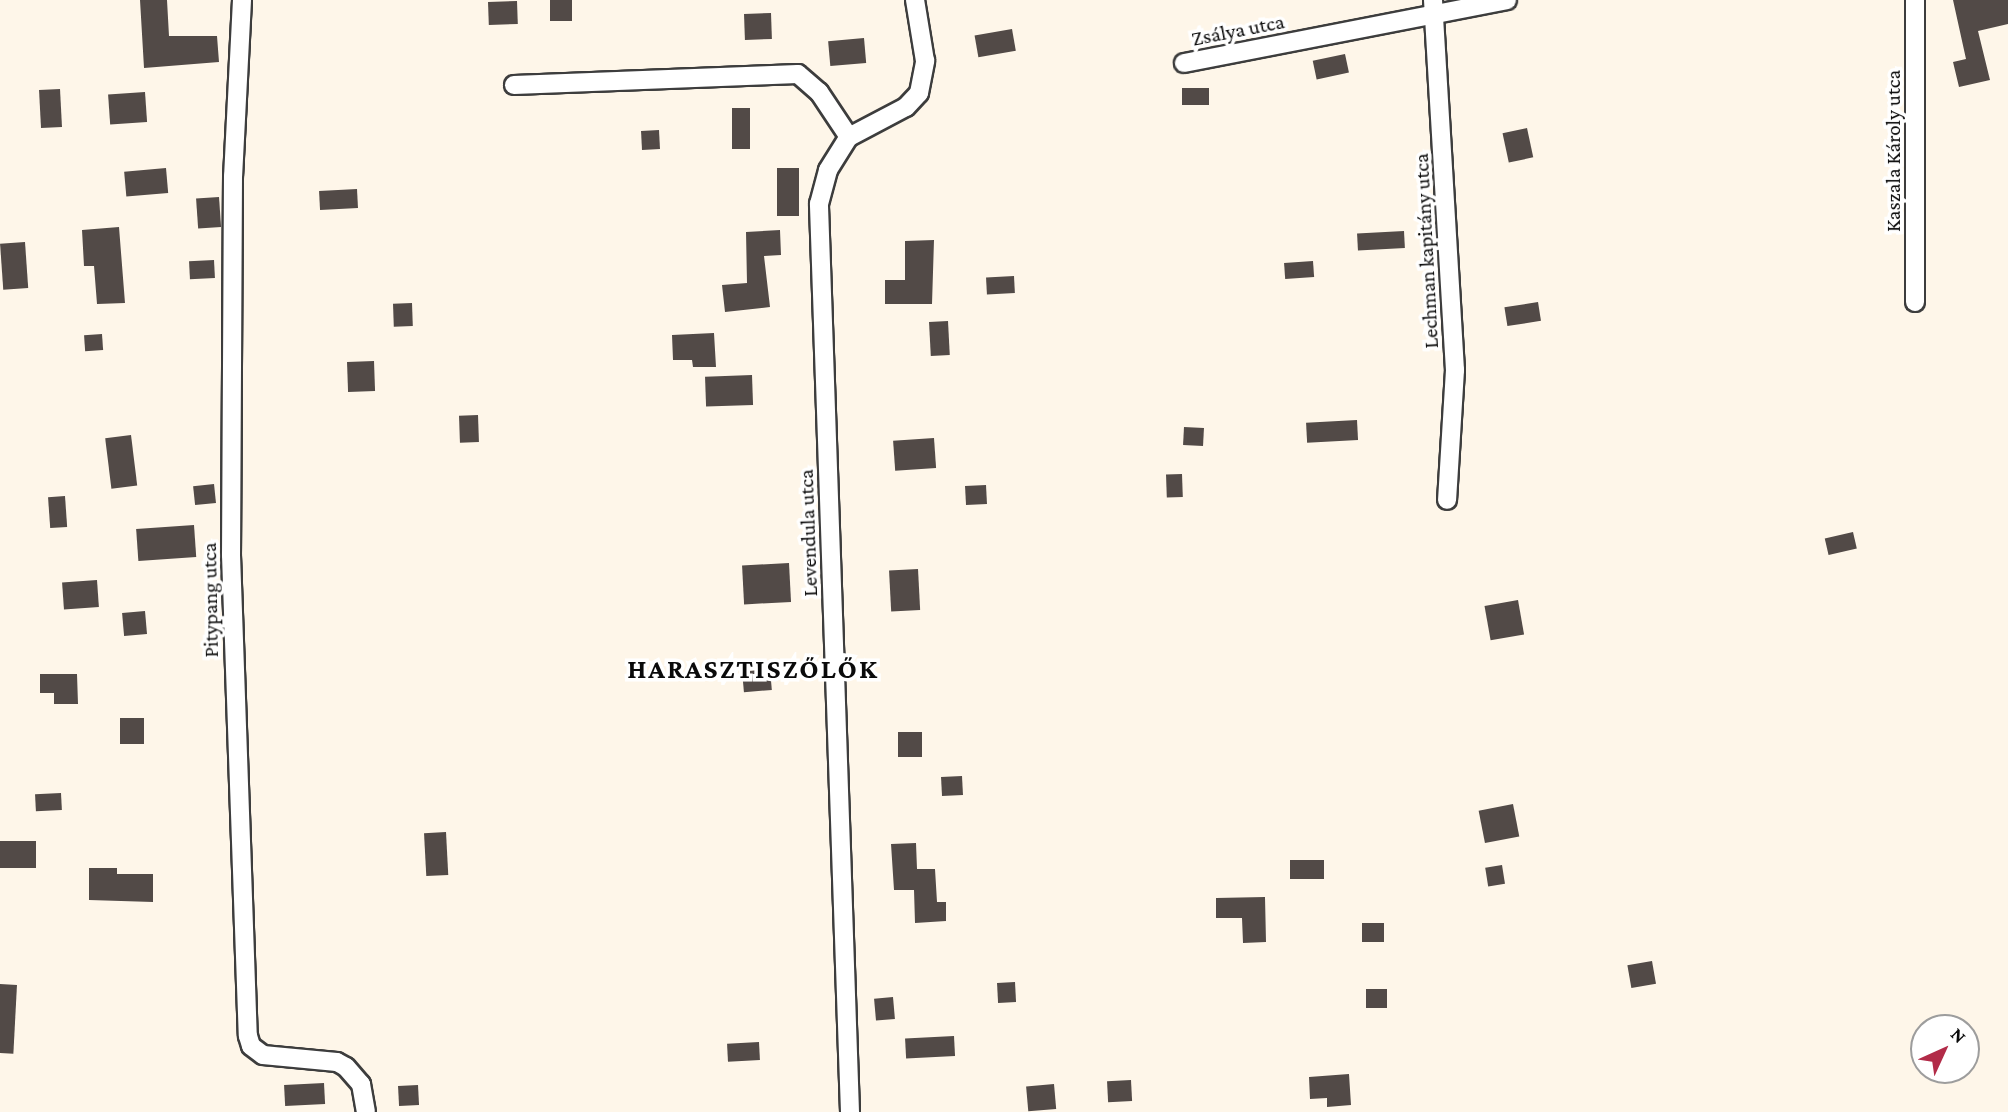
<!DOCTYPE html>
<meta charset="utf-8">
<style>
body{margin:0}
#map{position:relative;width:2008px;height:1112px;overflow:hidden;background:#fef6e9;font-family:"Crimson Pro",serif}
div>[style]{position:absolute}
.building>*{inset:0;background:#524a47;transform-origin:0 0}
.roads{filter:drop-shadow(2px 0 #3d3d3d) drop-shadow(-2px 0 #3d3d3d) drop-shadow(0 2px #3d3d3d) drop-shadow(0 -2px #3d3d3d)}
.street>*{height:18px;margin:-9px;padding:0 9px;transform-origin:9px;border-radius:9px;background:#fff}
span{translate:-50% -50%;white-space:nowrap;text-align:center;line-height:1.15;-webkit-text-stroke:7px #fff;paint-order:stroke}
.street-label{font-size:21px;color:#0a0a0a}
.district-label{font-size:28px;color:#0a0a0a;font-weight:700;letter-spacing:2px}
.north{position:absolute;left:1910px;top:1014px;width:70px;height:70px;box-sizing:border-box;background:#fff;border:2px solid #9d9d9d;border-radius:50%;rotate:45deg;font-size:19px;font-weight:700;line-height:28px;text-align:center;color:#0a0a0a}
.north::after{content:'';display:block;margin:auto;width:24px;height:32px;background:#b22b48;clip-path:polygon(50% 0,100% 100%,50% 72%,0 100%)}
</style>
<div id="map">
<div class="building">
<i style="clip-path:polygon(140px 0,167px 0,169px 36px,217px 36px,219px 62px,144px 68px)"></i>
<i style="left:550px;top:0;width:22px;height:21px"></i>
<i style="clip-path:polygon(1953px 0,2008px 0,2008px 24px,1978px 31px,1990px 80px,1959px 87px,1953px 62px,1966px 59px)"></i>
<i style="left:517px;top:1px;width:23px;height:29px;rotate:88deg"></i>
<i style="left:771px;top:13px;width:26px;height:27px;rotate:88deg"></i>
<i style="left:1012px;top:29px;width:22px;height:38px;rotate:80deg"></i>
<i style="left:864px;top:38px;width:25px;height:36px;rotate:85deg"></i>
<i style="left:1345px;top:54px;width:19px;height:33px;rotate:78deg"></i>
<i style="left:1209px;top:88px;width:17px;height:27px;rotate:90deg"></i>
<i style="left:60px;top:89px;width:38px;height:21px;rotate:87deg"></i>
<i style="left:145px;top:92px;width:30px;height:37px;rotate:86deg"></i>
<i style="left:732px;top:108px;width:18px;height:41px"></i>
<i style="left:1527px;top:128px;width:30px;height:25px;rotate:78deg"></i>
<i style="left:659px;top:130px;width:19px;height:18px;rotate:87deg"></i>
<i style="left:166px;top:168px;width:25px;height:42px;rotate:85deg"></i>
<i style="left:777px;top:168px;width:22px;height:48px"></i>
<i style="left:357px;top:189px;width:19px;height:38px;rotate:87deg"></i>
<i style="left:219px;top:197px;width:30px;height:23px;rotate:86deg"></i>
<i style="clip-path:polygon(119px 227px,125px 303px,97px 304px,94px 266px,84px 266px,82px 230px)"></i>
<i style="clip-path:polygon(780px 230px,781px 255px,764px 256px,770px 307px,725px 312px,722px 285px,747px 283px,746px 232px)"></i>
<i style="left:1404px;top:231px;width:17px;height:47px;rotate:87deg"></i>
<i style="clip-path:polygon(934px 240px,932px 304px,885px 304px,885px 280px,905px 280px,905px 241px)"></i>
<i style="left:25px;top:242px;width:46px;height:25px;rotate:86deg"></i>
<i style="left:214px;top:260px;width:18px;height:25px;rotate:87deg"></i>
<i style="left:1313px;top:261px;width:16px;height:29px;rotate:86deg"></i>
<i style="left:1014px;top:276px;width:17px;height:28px;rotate:87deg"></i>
<i style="left:1538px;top:302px;width:19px;height:34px;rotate:81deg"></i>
<i style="left:412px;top:303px;width:23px;height:19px;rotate:88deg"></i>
<i style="left:948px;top:321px;width:34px;height:19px;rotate:87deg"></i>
<i style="clip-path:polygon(714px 333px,716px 367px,693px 367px,692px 360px,673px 360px,672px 335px)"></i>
<i style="left:102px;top:334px;width:16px;height:18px;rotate:86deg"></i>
<i style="left:374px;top:361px;width:30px;height:27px;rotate:88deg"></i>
<i style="left:752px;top:375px;width:30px;height:47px;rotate:88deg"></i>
<i style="left:478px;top:415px;width:27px;height:19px;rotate:88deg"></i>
<i style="left:1357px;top:420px;width:20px;height:51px;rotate:87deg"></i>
<i style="left:1184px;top:427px;width:20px;height:18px;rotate:3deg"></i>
<i style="left:131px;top:435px;width:51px;height:26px;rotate:83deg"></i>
<i style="left:934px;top:438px;width:30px;height:41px;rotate:86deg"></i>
<i style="left:1182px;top:474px;width:23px;height:16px;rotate:88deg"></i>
<i style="left:214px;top:484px;width:19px;height:21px;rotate:84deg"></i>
<i style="left:986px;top:485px;width:19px;height:21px;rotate:87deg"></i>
<i style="left:65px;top:496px;width:31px;height:17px;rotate:86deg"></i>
<i style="left:194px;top:525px;width:32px;height:58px;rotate:86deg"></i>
<i style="left:1853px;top:532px;width:17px;height:29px;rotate:77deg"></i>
<i style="left:789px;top:563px;width:39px;height:47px;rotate:87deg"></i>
<i style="left:918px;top:569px;width:41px;height:29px;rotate:87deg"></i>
<i style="left:97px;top:580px;width:27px;height:35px;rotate:86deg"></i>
<i style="left:1518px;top:600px;width:35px;height:34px;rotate:80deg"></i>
<i style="left:145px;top:611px;width:23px;height:23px;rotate:85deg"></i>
<i style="left:770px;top:669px;width:21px;height:28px;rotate:85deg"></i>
<i style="clip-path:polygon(40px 674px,77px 674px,78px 704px,54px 704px,54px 693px,40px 693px)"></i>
<i style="left:120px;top:718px;width:24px;height:26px"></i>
<i style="left:898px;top:732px;width:24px;height:25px"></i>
<i style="left:962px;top:776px;width:19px;height:21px;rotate:87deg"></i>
<i style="left:61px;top:793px;width:17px;height:26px;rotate:87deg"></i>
<i style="left:1513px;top:804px;width:33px;height:35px;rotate:79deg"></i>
<i style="left:446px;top:832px;width:43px;height:22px;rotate:87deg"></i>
<i style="left:0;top:841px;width:36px;height:27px"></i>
<i style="clip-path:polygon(916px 843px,917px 869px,935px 869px,937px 902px,946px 902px,946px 921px,915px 923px,914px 890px,894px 890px,891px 844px)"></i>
<i style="left:1290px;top:860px;width:34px;height:19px"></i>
<i style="left:1502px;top:865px;width:19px;height:17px;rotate:81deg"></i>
<i style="clip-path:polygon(89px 868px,117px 868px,117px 874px,153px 874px,153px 902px,89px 900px)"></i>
<i style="clip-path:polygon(1265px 897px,1266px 942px,1243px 943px,1242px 918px,1216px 918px,1216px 898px)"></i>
<i style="left:1362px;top:923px;width:22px;height:19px"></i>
<i style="left:1652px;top:961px;width:23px;height:25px;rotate:80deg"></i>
<i style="left:1015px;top:982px;width:20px;height:18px;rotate:87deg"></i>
<i style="left:0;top:984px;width:17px;height:69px;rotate:3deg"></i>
<i style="left:1366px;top:989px;width:21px;height:19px"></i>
<i style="left:893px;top:997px;width:22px;height:19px;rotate:85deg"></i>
<i style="left:954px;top:1036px;width:20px;height:49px;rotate:87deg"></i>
<i style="left:759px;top:1042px;width:18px;height:32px;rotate:87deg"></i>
<i style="clip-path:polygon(1349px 1074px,1351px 1105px,1327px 1107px,1327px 1098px,1310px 1099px,1309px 1077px)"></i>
<i style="left:1131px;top:1080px;width:21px;height:24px;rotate:87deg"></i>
<i style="left:324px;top:1083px;width:21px;height:40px;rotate:87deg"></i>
<i style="left:1054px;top:1084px;width:25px;height:28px;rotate:85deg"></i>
<i style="left:418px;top:1085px;width:20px;height:20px;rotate:87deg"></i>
</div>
<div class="roads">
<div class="street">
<i style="left:242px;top:0;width:176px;rotate:92.9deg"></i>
<i style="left:233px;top:176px;width:379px;rotate:90.3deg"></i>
<i style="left:231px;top:555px;width:481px;rotate:88deg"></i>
<i style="left:248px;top:1036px;width:10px;rotate:73deg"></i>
<i style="left:251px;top:1046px;width:15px;rotate:37deg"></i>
<i style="left:263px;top:1055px;width:74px;rotate:5.4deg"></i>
<i style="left:337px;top:1062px;width:10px;rotate:29deg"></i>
<i style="left:346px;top:1067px;width:23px;rotate:49deg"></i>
<i style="left:361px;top:1084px;width:28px;rotate:80deg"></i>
<i style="left:1433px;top:0;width:371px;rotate:86.6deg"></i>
<i style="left:1455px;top:370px;width:130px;rotate:93.5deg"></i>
<i style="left:1915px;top:0;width:302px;rotate:90deg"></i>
<i style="left:1184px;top:63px;width:329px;rotate:-11deg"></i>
<i style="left:514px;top:85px;width:284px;rotate:-2.2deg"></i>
<i style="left:798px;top:74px;width:28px;rotate:41deg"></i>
<i style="left:819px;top:92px;width:54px;rotate:56.3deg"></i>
<i style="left:850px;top:1112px;width:909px;rotate:-91.96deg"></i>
<i style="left:819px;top:204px;width:35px;rotate:-75deg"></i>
<i style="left:828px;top:170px;width:39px;rotate:-58deg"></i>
<i style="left:849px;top:137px;width:64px;rotate:-27.8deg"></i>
<i style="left:906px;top:107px;width:19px;rotate:-47deg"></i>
<i style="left:919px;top:93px;width:33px;rotate:-79deg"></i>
<i style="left:925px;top:61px;width:62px;rotate:-99.3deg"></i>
</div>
</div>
<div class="street-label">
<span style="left:1238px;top:30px;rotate:-11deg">Zsálya utca</span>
<span style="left:1893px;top:151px;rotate:-90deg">Kaszala Károly utca</span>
<span style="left:1426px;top:251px;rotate:-93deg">Lechman kapitány utca</span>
<span style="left:808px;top:533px;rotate:-92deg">Levendula utca</span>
<span style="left:210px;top:600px;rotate:-91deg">Pitypang utca</span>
</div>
<div class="district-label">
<span style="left:753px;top:669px">HARASZTISZŐLŐK</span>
</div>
<div class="north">N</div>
</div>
